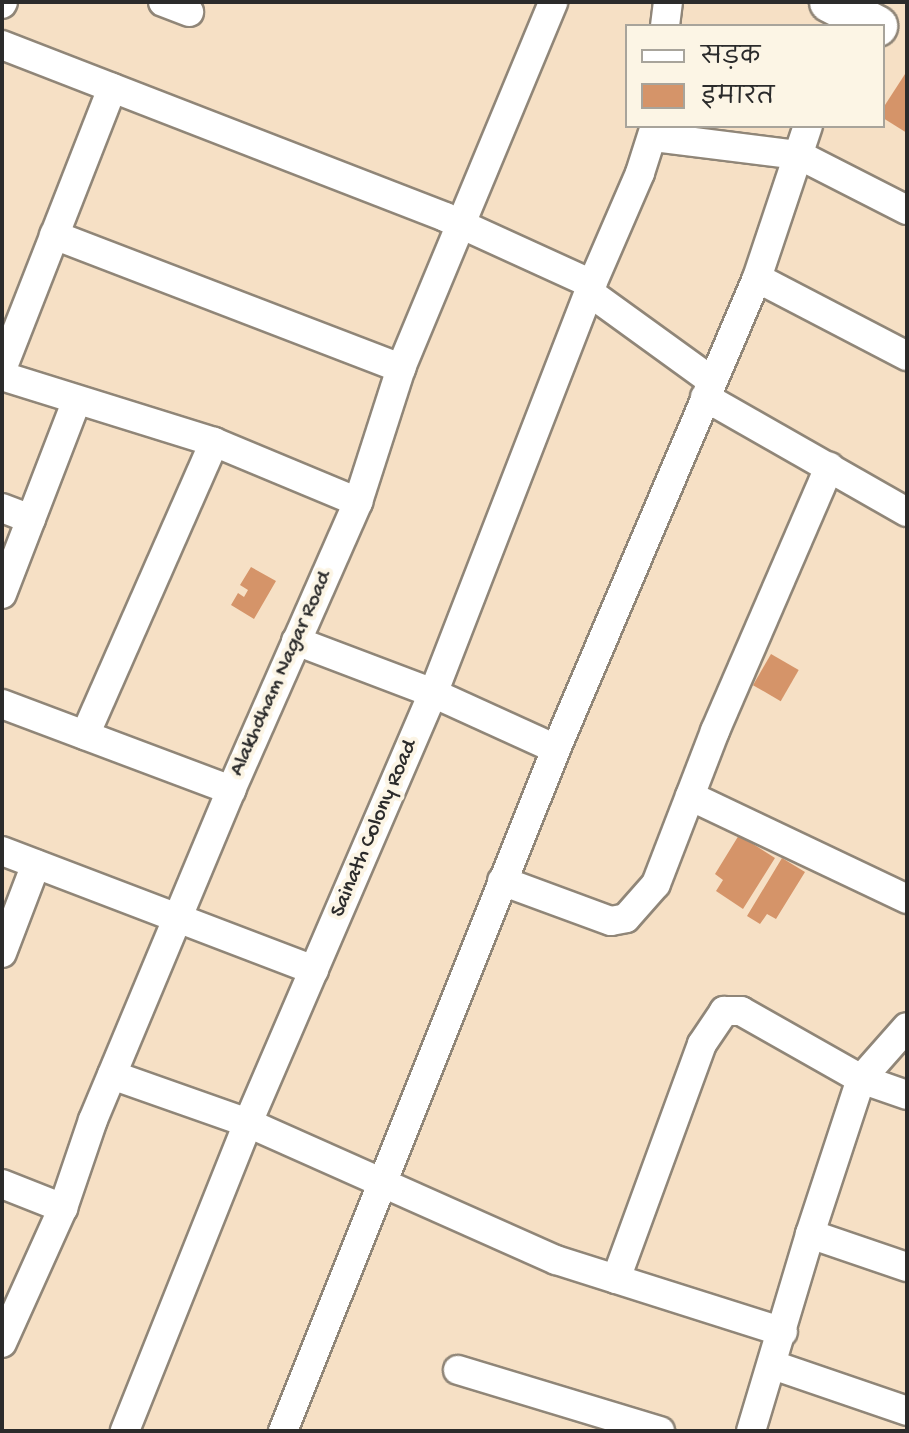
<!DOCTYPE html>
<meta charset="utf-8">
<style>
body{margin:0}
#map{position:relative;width:909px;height:1433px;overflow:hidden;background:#f6e0c5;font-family:"Gochi Hand","Playpen Sans Deva",sans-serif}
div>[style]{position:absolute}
.building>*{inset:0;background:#d59469;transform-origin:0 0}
.roads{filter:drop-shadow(2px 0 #908678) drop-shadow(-2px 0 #908678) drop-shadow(0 2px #908678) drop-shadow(0 -2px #908678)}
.street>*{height:28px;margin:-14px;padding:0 14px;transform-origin:14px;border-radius:14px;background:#fff}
.secondary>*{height:40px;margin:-20px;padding:0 20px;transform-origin:20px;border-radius:20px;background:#fff}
span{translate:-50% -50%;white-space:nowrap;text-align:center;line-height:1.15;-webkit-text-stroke:8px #fcf5e5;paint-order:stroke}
.street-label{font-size:22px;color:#2b2b2b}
.frame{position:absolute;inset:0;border:4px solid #2b2b2b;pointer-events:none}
.legend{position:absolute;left:625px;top:24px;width:260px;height:104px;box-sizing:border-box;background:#fcf5e5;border:2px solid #a8a49b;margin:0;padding:10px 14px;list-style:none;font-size:24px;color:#2b2b2b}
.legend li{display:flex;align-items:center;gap:16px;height:40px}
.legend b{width:40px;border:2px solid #a8a49b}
</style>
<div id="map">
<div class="building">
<i style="clip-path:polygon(907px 71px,907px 133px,883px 118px,883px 108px)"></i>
<i style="clip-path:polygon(251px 567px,276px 581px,254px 619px,231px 605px,238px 593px,244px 597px,248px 590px,240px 585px)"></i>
<i style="left:771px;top:654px;width:32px;height:36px;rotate:30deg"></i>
<i style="clip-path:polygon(739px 835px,775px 858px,743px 909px,716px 891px,723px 880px,715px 874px)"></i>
<i style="clip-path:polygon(782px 858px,805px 872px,776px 919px,767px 914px,760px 924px,747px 916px)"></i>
</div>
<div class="roads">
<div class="street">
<i style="left:163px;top:2px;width:28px;rotate:21deg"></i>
<i style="left:2px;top:4px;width:2px;rotate:-63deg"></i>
<i style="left:665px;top:26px;width:24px;rotate:-83deg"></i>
<i style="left:2px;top:45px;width:475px;rotate:21.2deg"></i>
<i style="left:445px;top:217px;width:162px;rotate:24.5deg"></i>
<i style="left:592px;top:284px;width:439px;rotate:111.2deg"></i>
<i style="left:433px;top:693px;width:468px;rotate:113.3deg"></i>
<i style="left:248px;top:1123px;width:337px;rotate:24deg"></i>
<i style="left:556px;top:1260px;width:238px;rotate:17.6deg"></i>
<i style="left:654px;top:137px;width:146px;rotate:7.1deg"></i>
<i style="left:799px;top:155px;width:121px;rotate:27deg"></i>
<i style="left:54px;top:235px;width:372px;rotate:21deg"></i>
<i style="left:757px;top:278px;width:169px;rotate:27.5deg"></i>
<i style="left:592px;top:284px;width:121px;rotate:-66.6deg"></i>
<i style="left:640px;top:173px;width:49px;rotate:-72.3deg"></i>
<i style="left:589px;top:292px;width:152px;rotate:35.9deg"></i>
<i style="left:2px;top:369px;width:302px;rotate:-68.6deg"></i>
<i style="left:2px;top:376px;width:222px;rotate:17.3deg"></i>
<i style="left:214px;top:442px;width:156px;rotate:22.6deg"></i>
<i style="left:705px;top:397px;width:232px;rotate:29.7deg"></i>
<i style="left:2px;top:508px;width:31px;rotate:21deg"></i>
<i style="left:2px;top:594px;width:208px;rotate:-68.9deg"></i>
<i style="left:296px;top:641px;width:147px;rotate:20.8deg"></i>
<i style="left:433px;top:693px;width:135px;rotate:24.5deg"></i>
<i style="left:2px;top:704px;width:245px;rotate:20.6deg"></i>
<i style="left:85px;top:735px;width:320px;rotate:-66.2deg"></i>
<i style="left:690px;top:796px;width:240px;rotate:25.4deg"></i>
<i style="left:2px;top:851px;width:334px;rotate:20.9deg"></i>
<i style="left:502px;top:881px;width:116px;rotate:20.2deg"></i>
<i style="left:611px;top:921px;width:15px;rotate:-11deg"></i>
<i style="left:626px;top:918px;width:45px;rotate:-48.6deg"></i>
<i style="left:656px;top:884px;width:164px;rotate:-68.9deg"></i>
<i style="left:715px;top:731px;width:288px;rotate:-66.6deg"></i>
<i style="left:2px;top:953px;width:95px;rotate:-69.1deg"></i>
<i style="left:112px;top:1075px;width:144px;rotate:19.4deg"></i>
<i style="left:248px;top:1123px;width:332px;rotate:111.8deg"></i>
<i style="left:2px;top:1184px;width:66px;rotate:21.5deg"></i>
<i style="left:810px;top:1234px;width:102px;rotate:18.8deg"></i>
<i style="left:616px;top:1279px;width:250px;rotate:-69.9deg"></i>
<i style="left:702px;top:1044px;width:40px;rotate:-56deg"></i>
<i style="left:724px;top:1011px;width:17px"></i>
<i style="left:741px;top:1011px;width:138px;rotate:29.5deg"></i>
<i style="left:861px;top:1079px;width:49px;rotate:19.2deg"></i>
<i style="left:2px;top:1343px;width:148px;rotate:-65.7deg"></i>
<i style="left:63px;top:1208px;width:93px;rotate:-71.2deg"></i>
<i style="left:93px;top:1120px;width:358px;rotate:-67.3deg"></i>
<i style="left:231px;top:790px;width:315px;rotate:-66.2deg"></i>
<i style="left:358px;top:502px;width:141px;rotate:-72.2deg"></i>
<i style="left:401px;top:368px;width:396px;rotate:-67.4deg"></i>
<i style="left:773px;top:1365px;width:142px;rotate:18.9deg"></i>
<i style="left:458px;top:1370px;width:211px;rotate:16.8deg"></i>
<i style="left:283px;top:1431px;width:735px;rotate:-68.18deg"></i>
<i style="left:556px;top:749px;width:512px;rotate:-66.89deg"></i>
<i style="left:757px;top:278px;width:160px;rotate:-71.5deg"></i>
<i style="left:751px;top:1431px;width:206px;rotate:-73.3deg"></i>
<i style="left:810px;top:1234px;width:163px;rotate:-71.8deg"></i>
<i style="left:861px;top:1079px;width:69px;rotate:-48.5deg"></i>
</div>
<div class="secondary">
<i style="left:830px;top:2px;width:53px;rotate:27.1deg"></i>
</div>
</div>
<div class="street-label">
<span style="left:282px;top:674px;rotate:-66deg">Alakhdham Nagar Road</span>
<span style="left:375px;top:829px;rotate:-67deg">Sainath Colony Road</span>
</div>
<div class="frame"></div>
<ul class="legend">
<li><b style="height:10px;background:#fff"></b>सड़क</li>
<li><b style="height:22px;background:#d59469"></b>इमारत</li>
</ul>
</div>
